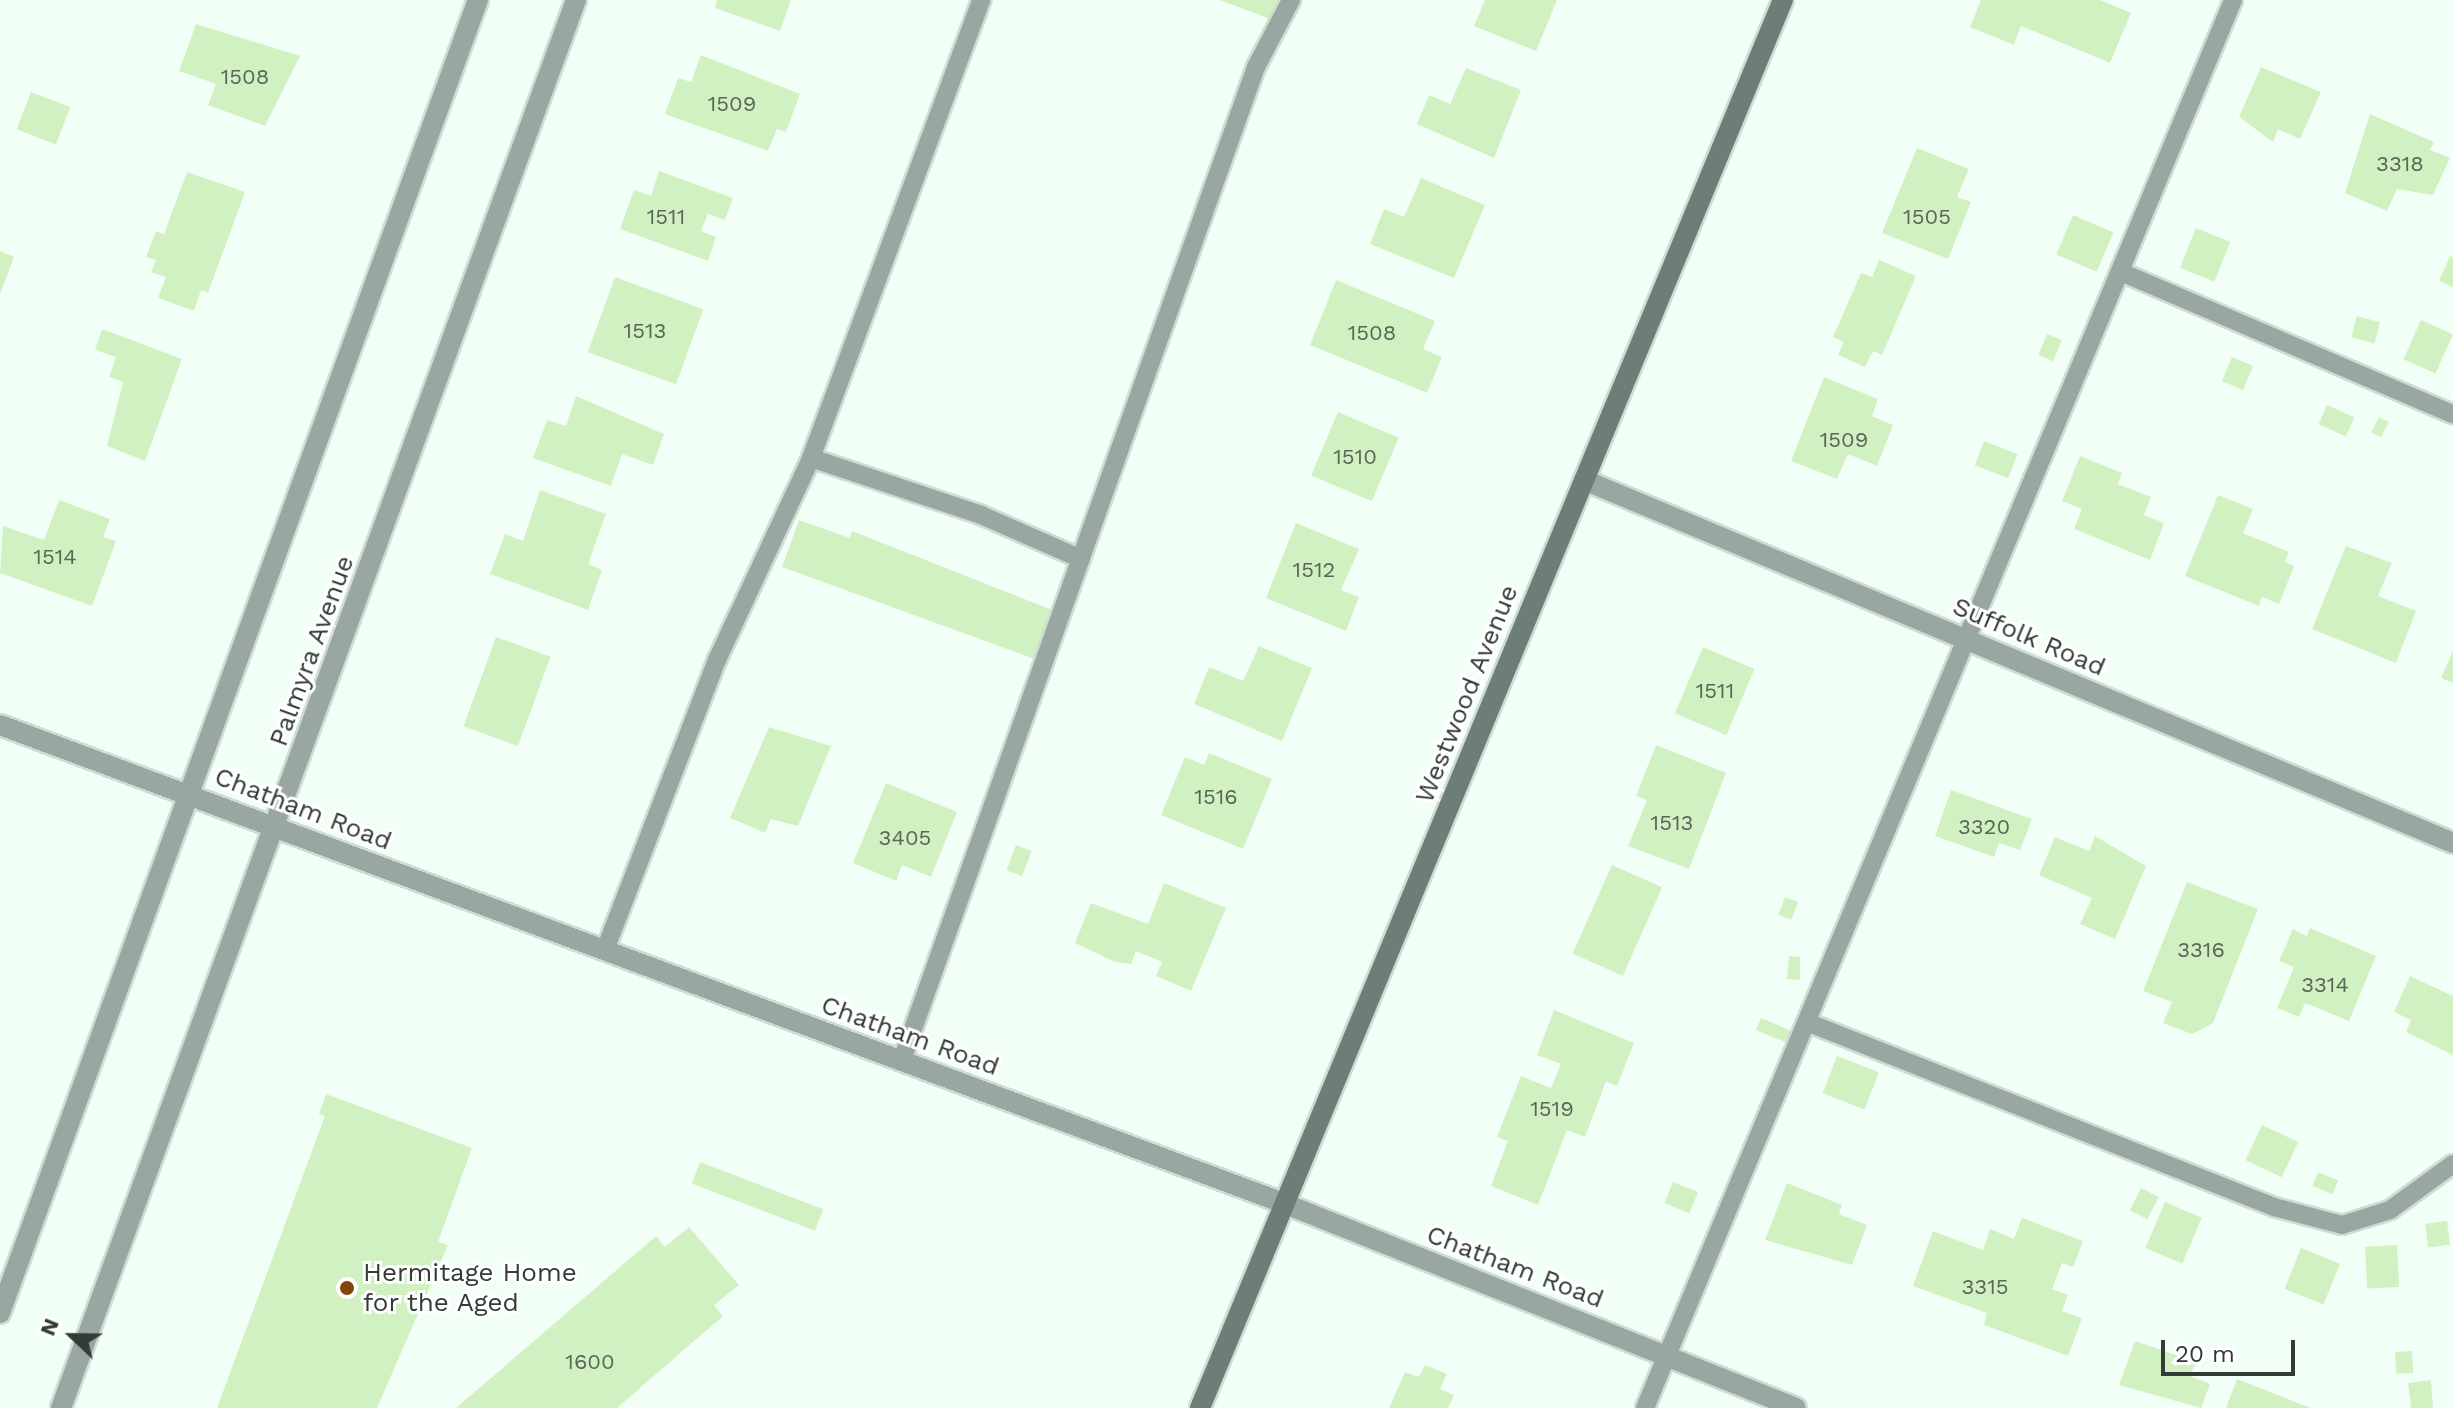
<!DOCTYPE html>
<style>
body{margin:0}
#map{position:relative;width:2453px;height:1408px;overflow:hidden;background:#f2fff6;font-family:"Work Sans",sans-serif}
div>[style]{position:absolute}
.building>*{inset:0;background:#d2f1c3;transform-origin:0 0}
.roads{filter:drop-shadow(2px 0 #cfdcd3) drop-shadow(-2px 0 #cfdcd3) drop-shadow(0 2px #cfdcd3) drop-shadow(0 -2px #cfdcd3)}
.lane>*{height:18px;margin:-9px;padding:0 9px;transform-origin:9px;border-radius:9px;background:#9aa6a2}
.street>*{height:20px;margin:-10px;padding:0 10px;transform-origin:10px;border-radius:10px;background:#9aa6a2}
.secondary>*{height:20px;margin:-10px;padding:0 10px;transform-origin:10px;border-radius:10px;background:#6d7d78}
.dots>*{width:22px;height:22px;translate:-50% -50%;box-sizing:border-box;border:4px solid #fff;border-radius:50%}
span{translate:-50% -50%;white-space:nowrap;text-align:center;line-height:1.15;-webkit-text-stroke:6px #fff;paint-order:stroke}
.number-label{font-size:22px;color:#5a6858}
.number-label span{-webkit-text-stroke-width:0}
.street-label{font-size:26px;color:#323b35}
.poi-label{font-size:26px;color:#323b35}
.left{translate:0 -50%;text-align:left}
.north{position:absolute;left:32px;top:1296px;width:80px;height:80px;-webkit-text-stroke:6px #fff;paint-order:stroke;rotate:292deg;font-size:22px;font-weight:700;line-height:32px;text-align:center;color:#323b35}
.north::after{content:'';display:block;margin:auto;width:28px;height:36px;background:#323b35;clip-path:polygon(50% 0,100% 100%,50% 72%,0 100%)}
.scale{position:absolute;left:2161px;top:1340px;width:134px;height:36px;box-sizing:border-box;border:4px solid #323b35;border-top:0;padding-left:10px;font-size:24px;line-height:28px;white-space:nowrap;color:#323b35;-webkit-text-stroke:6px #fff;paint-order:stroke}
</style>
<div id="map">
<div class="building">
<i style="clip-path:polygon(717px 0,791px 0,780px 31px,715px 8px)"></i>
<i style="clip-path:polygon(1219px 0,1283px 0,1276px 21px)"></i>
<i style="clip-path:polygon(1485px 0,1557px 0,1536px 51px,1474px 26px)"></i>
<i style="clip-path:polygon(1981px 0,2100px 0,2131px 13px,2110px 63px,2021px 26px,2014px 45px,1970px 27px)"></i>
<i style="clip-path:polygon(196px 24px,300px 56px,265px 126px,208px 105px,216px 84px,179px 71px)"></i>
<i style="clip-path:polygon(701px 55px,800px 94px,786px 132px,777px 129px,768px 151px,665px 114px,678px 78px,691px 82px)"></i>
<i style="clip-path:polygon(2261px 67px,2321px 92px,2300px 139px,2278px 129px,2273px 142px,2239px 117px)"></i>
<i style="clip-path:polygon(1466px 68px,1521px 90px,1494px 158px,1417px 124px,1429px 95px,1450px 104px)"></i>
<i style="left:31px;top:92px;width:42px;height:40px;rotate:21deg"></i>
<i style="clip-path:polygon(2370px 114px,2434px 142px,2430px 150px,2450px 158px,2433px 195px,2397px 189px,2387px 211px,2345px 193px)"></i>
<i style="clip-path:polygon(1917px 148px,1969px 169px,1957px 197px,1971px 202px,1948px 259px,1882px 233px)"></i>
<i style="clip-path:polygon(659px 171px,733px 198px,725px 220px,708px 214px,701px 231px,716px 237px,708px 261px,620px 229px,634px 190px,651px 196px)"></i>
<i style="clip-path:polygon(187px 172px,245px 192px,208px 293px,201px 290px,194px 311px,158px 298px,166px 277px,151px 272px,156px 260px,146px 257px,156px 231px,164px 234px)"></i>
<i style="clip-path:polygon(1421px 178px,1485px 205px,1454px 278px,1370px 244px,1384px 209px,1404px 217px)"></i>
<i style="left:2073px;top:215px;width:44px;height:43px;rotate:23deg"></i>
<i style="left:2196px;top:228px;width:37px;height:43px;rotate:22deg"></i>
<i style="clip-path:polygon(0 251px,14px 257px,0 294px)"></i>
<i style="clip-path:polygon(2450px 256px,2453px 257px,2453px 287px,2439px 281px)"></i>
<i style="clip-path:polygon(1879px 260px,1916px 276px,1882px 355px,1873px 351px,1865px 367px,1838px 355px,1844px 342px,1833px 337px,1861px 273px,1872px 277px)"></i>
<i style="left:615px;top:277px;width:94px;height:80px;rotate:20deg"></i>
<i style="clip-path:polygon(1336px 280px,1435px 321px,1423px 349px,1442px 357px,1427px 393px,1310px 345px)"></i>
<i style="left:2357px;top:316px;width:24px;height:22px;rotate:15deg"></i>
<i style="left:2421px;top:320px;width:35px;height:43px;rotate:24deg"></i>
<i style="clip-path:polygon(102px 329px,182px 359px,145px 461px,107px 446px,123px 382px,109px 377px,116px 357px,95px 350px)"></i>
<i style="left:2047px;top:334px;width:16px;height:23px;rotate:22deg"></i>
<i style="left:2232px;top:357px;width:23px;height:26px;rotate:23deg"></i>
<i style="clip-path:polygon(1824px 377px,1878px 399px,1872px 416px,1893px 425px,1877px 466px,1848px 454px,1837px 479px,1791px 461px)"></i>
<i style="clip-path:polygon(576px 396px,664px 434px,653px 465px,622px 454px,611px 486px,533px 458px,547px 420px,566px 426px)"></i>
<i style="left:2327px;top:405px;width:30px;height:21px;rotate:24deg"></i>
<i style="left:1338px;top:412px;width:66px;height:69px;rotate:23deg"></i>
<i style="left:2379px;top:417px;width:11px;height:17px;rotate:27deg"></i>
<i style="left:1984px;top:441px;width:36px;height:26px;rotate:21deg"></i>
<i style="clip-path:polygon(2080px 456px,2122px 473px,2118px 484px,2151px 497px,2144px 515px,2164px 523px,2150px 560px,2074px 529px,2082px 509px,2062px 501px)"></i>
<i style="clip-path:polygon(540px 490px,606px 514px,588px 564px,602px 570px,588px 610px,490px 574px,505px 534px,523px 541px)"></i>
<i style="clip-path:polygon(2218px 495px,2253px 509px,2243px 533px,2289px 552px,2285px 562px,2294px 566px,2279px 604px,2262px 597px,2259px 606px,2185px 576px)"></i>
<i style="clip-path:polygon(59px 500px,110px 519px,103px 537px,116px 541px,92px 606px,0 573px,3px 526px,44px 540px)"></i>
<i style="clip-path:polygon(799px 520px,850px 538px,852px 531px,1060px 613px,1043px 662px,782px 567px)"></i>
<i style="clip-path:polygon(1296px 523px,1359px 549px,1341px 590px,1359px 597px,1346px 631px,1266px 598px)"></i>
<i style="clip-path:polygon(2346px 546px,2392px 563px,2378px 596px,2416px 611px,2396px 663px,2312px 629px)"></i>
<i style="left:496px;top:637px;width:58px;height:95px;rotate:20deg"></i>
<i style="clip-path:polygon(1259px 646px,1312px 668px,1282px 741px,1194px 704px,1209px 667px,1243px 681px)"></i>
<i style="left:1703px;top:647px;width:56px;height:72px;rotate:23deg"></i>
<i style="clip-path:polygon(2453px 651px,2453px 683px,2441px 678px)"></i>
<i style="clip-path:polygon(769px 727px,831px 746px,798px 826px,771px 819px,765px 833px,730px 818px)"></i>
<i style="clip-path:polygon(1656px 745px,1726px 773px,1689px 869px,1628px 846px,1647px 800px,1636px 796px)"></i>
<i style="clip-path:polygon(1209px 753px,1272px 779px,1243px 849px,1161px 815px,1185px 757px,1204px 765px)"></i>
<i style="clip-path:polygon(886px 783px,957px 812px,931px 877px,902px 865px,896px 881px,853px 863px)"></i>
<i style="clip-path:polygon(1951px 790px,2032px 819px,2020px 850px,1999px 843px,1994px 857px,1935px 836px)"></i>
<i style="clip-path:polygon(2095px 836px,2146px 866px,2115px 939px,2080px 924px,2092px 898px,2039px 875px,2055px 837px,2089px 851px)"></i>
<i style="left:1016px;top:845px;width:17px;height:27px;rotate:21deg"></i>
<i style="left:1612px;top:865px;width:55px;height:97px;rotate:24deg"></i>
<i style="clip-path:polygon(2187px 882px,2258px 909px,2213px 1023px,2192px 1034px,2163px 1023px,2172px 1002px,2143px 991px)"></i>
<i style="clip-path:polygon(1164px 883px,1226px 908px,1191px 991px,1156px 976px,1162px 962px,1136px 951px,1131px 964px,1115px 962px,1075px 943px,1091px 903px,1148px 924px)"></i>
<i style="left:1785px;top:897px;width:14px;height:19px;rotate:21deg"></i>
<i style="clip-path:polygon(2310px 928px,2376px 956px,2349px 1021px,2305px 1003px,2299px 1017px,2277px 1008px,2294px 967px,2279px 961px,2293px 929px,2307px 936px)"></i>
<i style="clip-path:polygon(1789px 956px,1800px 957px,1800px 980px,1787px 979px)"></i>
<i style="clip-path:polygon(2410px 976px,2453px 996px,2453px 1055px,2406px 1032px,2411px 1020px,2394px 1012px)"></i>
<i style="clip-path:polygon(1554px 1010px,1634px 1043px,1617px 1086px,1606px 1081px,1585px 1137px,1567px 1130px,1538px 1205px,1491px 1186px,1508px 1141px,1497px 1137px,1521px 1076px,1551px 1088px,1561px 1064px,1537px 1055px)"></i>
<i style="left:1761px;top:1018px;width:34px;height:13px;rotate:23deg"></i>
<i style="left:1837px;top:1056px;width:45px;height:40px;rotate:21deg"></i>
<i style="clip-path:polygon(326px 1094px,472px 1148px,438px 1242px,448px 1245px,377px 1408px,217px 1408px,325px 1116px,319px 1114px)"></i>
<i style="left:2262px;top:1125px;width:40px;height:39px;rotate:25deg"></i>
<i style="left:700px;top:1162px;width:132px;height:23px;rotate:21deg"></i>
<i style="left:2318px;top:1172px;width:22px;height:15px;rotate:22deg"></i>
<i style="left:1673px;top:1182px;width:27px;height:23px;rotate:22deg"></i>
<i style="clip-path:polygon(1787px 1183px,1842px 1205px,1839px 1214px,1867px 1225px,1852px 1265px,1765px 1240px)"></i>
<i style="left:2141px;top:1188px;width:20px;height:25px;rotate:27deg"></i>
<i style="left:2165px;top:1202px;width:40px;height:50px;rotate:23deg"></i>
<i style="clip-path:polygon(2022px 1218px,2083px 1241px,2073px 1267px,2062px 1263px,2052px 1289px,2068px 1295px,2062px 1311px,2082px 1318px,2068px 1356px,1984px 1325px,1987px 1313px,1913px 1286px,1933px 1231px,1983px 1250px,1990px 1229px,2014px 1239px)"></i>
<i style="left:2447px;top:1221px;width:24px;height:22px;rotate:83deg"></i>
<i style="clip-path:polygon(689px 1227px,739px 1285px,714px 1305px,723px 1316px,617px 1408px,456px 1408px,656px 1236px,665px 1247px)"></i>
<i style="left:2397px;top:1245px;width:42px;height:32px;rotate:87deg"></i>
<i style="left:2301px;top:1248px;width:42px;height:44px;rotate:22deg"></i>
<i style="clip-path:polygon(2135px 1341px,2196px 1362px,2190px 1376px,2210px 1384px,2201px 1408px,2119px 1385px)"></i>
<i style="left:2412px;top:1351px;width:22px;height:17px;rotate:87deg"></i>
<i style="clip-path:polygon(1425px 1365px,1447px 1374px,1440px 1389px,1454px 1395px,1448px 1408px,1389px 1408px,1405px 1372px,1419px 1377px)"></i>
<i style="clip-path:polygon(2237px 1379px,2311px 1408px,2226px 1408px)"></i>
<i style="clip-path:polygon(2431px 1380px,2433px 1408px,2411px 1408px,2408px 1383px)"></i>
</div>
<div class="roads">
<div class="lane">
<i style="left:2121px;top:272px;width:361px;rotate:23.2deg"></i>
<i style="left:811px;top:458px;width:489px;rotate:-69.6deg"></i>
<i style="left:605px;top:950px;width:311px;rotate:-68.9deg"></i>
<i style="left:717px;top:660px;width:223px;rotate:-65deg"></i>
<i style="left:811px;top:458px;width:179px;rotate:18.5deg"></i>
<i style="left:981px;top:515px;width:109px;rotate:23.7deg"></i>
<i style="left:1809px;top:1023px;width:500px;rotate:21.59deg"></i>
<i style="left:2274px;top:1207px;width:70px;rotate:14.8deg"></i>
<i style="left:2342px;top:1225px;width:50px;rotate:-17.4deg"></i>
<i style="left:2390px;top:1210px;width:78px;rotate:-36.1deg"></i>
<i style="left:902px;top:1060px;width:1054px;rotate:-70.38deg"></i>
<i style="left:1256px;top:67px;width:76px;rotate:-62.4deg"></i>
<i style="left:1645px;top:1408px;width:1526px;rotate:-67.33deg"></i>
</div>
<div class="street">
<i style="left:1584px;top:480px;width:942px;rotate:22.67deg"></i>
<i style="left:0;top:725px;width:1369px;rotate:20.43deg"></i>
<i style="left:1283px;top:1203px;width:552px;rotate:21.78deg"></i>
<i style="left:0;top:1313px;width:1397px;rotate:-70deg"></i>
<i style="left:61px;top:1408px;width:1499px;rotate:-69.91deg"></i>
</div>
<div class="secondary">
<i style="left:1200px;top:1408px;width:1524px;rotate:-67.51deg"></i>
</div>
</div>
<div class="dots">
<i style="left:347px;top:1288px;background:#83440a"></i>
</div>
<div class="number-label">
<span style="left:245px;top:77px">1508</span>
<span style="left:732px;top:104px">1509</span>
<span style="left:2400px;top:164px">3318</span>
<span style="left:666px;top:217px">1511</span>
<span style="left:1927px;top:217px">1505</span>
<span style="left:645px;top:331px">1513</span>
<span style="left:1372px;top:333px">1508</span>
<span style="left:1844px;top:440px">1509</span>
<span style="left:1355px;top:457px">1510</span>
<span style="left:55px;top:557px">1514</span>
<span style="left:1314px;top:570px">1512</span>
<span style="left:1715px;top:691px">1511</span>
<span style="left:1216px;top:797px">1516</span>
<span style="left:1672px;top:823px">1513</span>
<span style="left:1984px;top:827px">3320</span>
<span style="left:905px;top:838px">3405</span>
<span style="left:2201px;top:950px">3316</span>
<span style="left:2325px;top:985px">3314</span>
<span style="left:1552px;top:1109px">1519</span>
<span style="left:1985px;top:1287px">3315</span>
<span style="left:590px;top:1362px">1600</span>
</div>
<div class="street-label">
<span style="left:2029px;top:637px;rotate:23deg">Suffolk Road</span>
<span style="left:312px;top:651px;rotate:-70deg">Palmyra Avenue</span>
<span style="left:1467px;top:694px;rotate:-68deg">Westwood Avenue</span>
<span style="left:303px;top:809px;rotate:21deg">Chatham Road</span>
<span style="left:910px;top:1036px;rotate:20deg">Chatham Road</span>
<span style="left:1515px;top:1267px;rotate:21deg">Chatham Road</span>
</div>
<div class="poi-label">
<span class="left" style="left:363px;top:1288px">Hermitage Home<br>for the Aged</span>
</div>
<div class="north">N</div>
<div class="scale">20 m</div>
</div>
